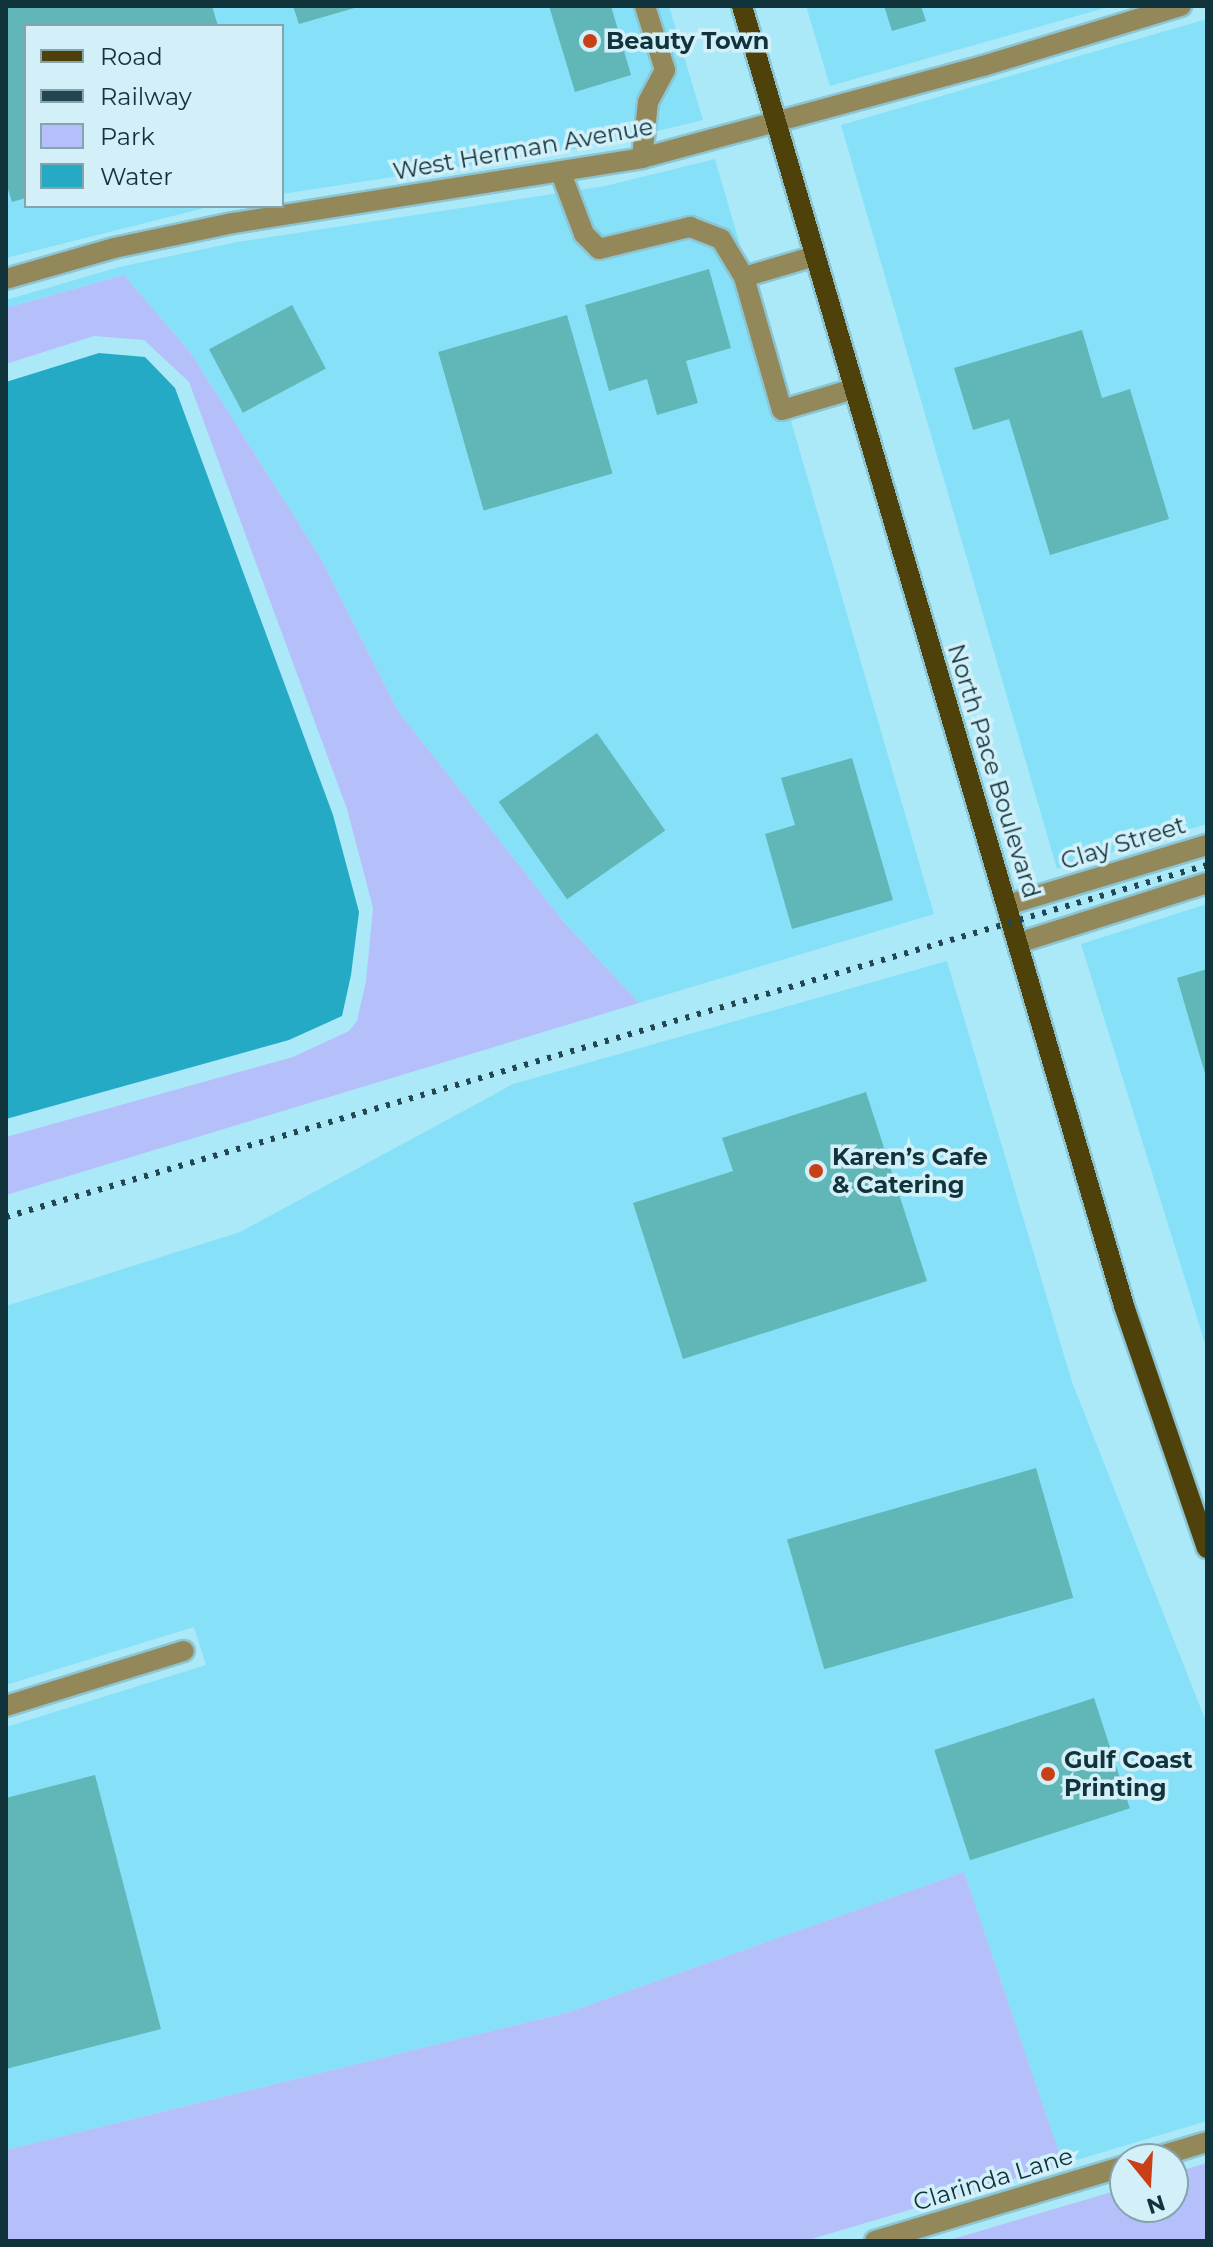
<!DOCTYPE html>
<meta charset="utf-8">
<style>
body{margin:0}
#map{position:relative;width:1213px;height:2247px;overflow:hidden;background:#abe9f9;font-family:Montserrat,sans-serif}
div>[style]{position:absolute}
.built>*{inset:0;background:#86e1f8}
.green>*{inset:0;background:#b5c0fa}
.water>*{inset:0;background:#25aac6}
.building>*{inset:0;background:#61b6b7;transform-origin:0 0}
.roads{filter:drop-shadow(2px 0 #8cc5d3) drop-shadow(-2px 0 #8cc5d3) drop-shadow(0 2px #8cc5d3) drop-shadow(0 -2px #8cc5d3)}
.minor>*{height:20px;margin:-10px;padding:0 10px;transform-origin:10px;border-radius:10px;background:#93885a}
.major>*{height:20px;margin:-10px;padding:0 10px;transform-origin:10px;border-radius:10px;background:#4e420a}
.rail>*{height:6px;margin-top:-3px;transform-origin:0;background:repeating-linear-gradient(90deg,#224750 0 4px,transparent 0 12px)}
.dots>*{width:22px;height:22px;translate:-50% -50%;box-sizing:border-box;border:4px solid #d3f0f9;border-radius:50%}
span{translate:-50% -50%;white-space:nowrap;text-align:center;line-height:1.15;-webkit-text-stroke:7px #d3f0f9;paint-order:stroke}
.poi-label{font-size:24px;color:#11333b;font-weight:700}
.left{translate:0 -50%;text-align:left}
.street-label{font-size:24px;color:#11333b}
.frame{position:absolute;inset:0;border:8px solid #11333b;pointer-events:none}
.legend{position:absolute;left:24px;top:24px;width:260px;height:184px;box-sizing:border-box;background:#d3f0f9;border:2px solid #85a4ad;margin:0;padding:10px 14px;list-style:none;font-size:24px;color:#11333b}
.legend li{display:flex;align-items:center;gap:16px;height:40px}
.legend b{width:40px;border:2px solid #85a4ad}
.north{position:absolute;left:1109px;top:2143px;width:80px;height:80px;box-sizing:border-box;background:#d3f0f9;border:2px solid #85a4ad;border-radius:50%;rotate:162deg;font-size:22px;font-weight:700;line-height:32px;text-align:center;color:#11333b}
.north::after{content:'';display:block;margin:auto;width:28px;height:36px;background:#c94016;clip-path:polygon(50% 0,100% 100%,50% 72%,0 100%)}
</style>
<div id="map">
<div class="built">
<i style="clip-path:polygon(6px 6px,669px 6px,703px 120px,596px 146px,282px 194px,282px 26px,26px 26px,26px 206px,213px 206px,6px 258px)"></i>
<i style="clip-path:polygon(806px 6px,1112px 6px,830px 86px)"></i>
<i style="clip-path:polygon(1207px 19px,1207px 824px,1057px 869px,841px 125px)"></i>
<i style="clip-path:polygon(715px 159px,934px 914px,639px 1003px,563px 921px,398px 711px,320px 557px,190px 352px,124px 275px,6px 308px,6px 300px,119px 267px,237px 242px,605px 186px)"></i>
<i style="clip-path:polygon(1207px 904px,1207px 1350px,1081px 944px)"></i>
<i style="clip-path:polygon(947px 961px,1072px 1382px,1207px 1724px,1207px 2121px,1063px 2164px,964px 1872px,569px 2012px,6px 2150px,6px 1727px,206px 1665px,194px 1627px,6px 1685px,6px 1306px,240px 1232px,513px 1084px)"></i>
</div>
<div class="green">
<i style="clip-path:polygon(124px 275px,190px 352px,320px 557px,398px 711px,563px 921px,639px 1003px,6px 1195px,6px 1137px,293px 1057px,349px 1031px,357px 1021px,366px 981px,373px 908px,347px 809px,189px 382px,144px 340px,94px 336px,6px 364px,6px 308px)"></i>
<i style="clip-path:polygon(964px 1872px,1063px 2164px,805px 2241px,6px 2241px,6px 2150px,569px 2012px)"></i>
<i style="clip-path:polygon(1207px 2163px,1207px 2241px,946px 2241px,1125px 2188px,1125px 2207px,1173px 2207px,1173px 2173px)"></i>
</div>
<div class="water">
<i style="clip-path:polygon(99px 353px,145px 357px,175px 388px,333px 815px,359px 912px,351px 975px,342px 1016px,289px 1040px,6px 1119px,6px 382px)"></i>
</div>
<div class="building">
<i style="clip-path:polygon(6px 6px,212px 6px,218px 26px,26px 26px,26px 198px,12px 202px,6px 183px)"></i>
<i style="clip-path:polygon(293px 6px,358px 6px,358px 7px,299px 24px)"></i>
<i style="clip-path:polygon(549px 6px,611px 6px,631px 75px,575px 92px)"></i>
<i style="clip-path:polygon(884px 6px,921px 6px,926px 21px,892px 31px)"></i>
<i style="clip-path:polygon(709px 269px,731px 348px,686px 361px,698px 403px,657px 415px,647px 379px,609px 391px,585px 305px)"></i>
<i style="left:292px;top:305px;width:72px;height:94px;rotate:62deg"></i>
<i style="left:567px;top:315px;width:165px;height:134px;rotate:74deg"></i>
<i style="clip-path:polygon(1082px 330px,1102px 398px,1130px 389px,1169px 519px,1050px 555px,1009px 419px,973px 430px,954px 368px)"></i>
<i style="left:597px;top:733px;width:119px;height:120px;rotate:55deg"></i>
<i style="clip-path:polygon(852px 758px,893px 900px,792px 929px,765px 834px,795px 825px,781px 778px)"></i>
<i style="clip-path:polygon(1207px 969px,1207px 1076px,1206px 1077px,1177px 978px)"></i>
<i style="clip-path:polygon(866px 1092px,927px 1281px,683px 1359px,633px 1203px,733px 1171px,722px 1138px)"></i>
<i style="left:1036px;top:1468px;width:135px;height:259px;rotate:74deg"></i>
<i style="left:1094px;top:1698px;width:116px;height:168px;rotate:72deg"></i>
<i style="clip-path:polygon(95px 1775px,161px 2029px,6px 2069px,6px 1798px)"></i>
</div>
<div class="roads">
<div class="minor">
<i style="left:642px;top:158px;width:56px;rotate:-83.9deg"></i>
<i style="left:648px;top:102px;width:36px;rotate:-62deg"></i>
<i style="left:665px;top:70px;width:67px;rotate:-107.4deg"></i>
<i style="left:561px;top:173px;width:65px;rotate:69.3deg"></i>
<i style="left:584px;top:234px;width:21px;rotate:45deg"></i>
<i style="left:599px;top:249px;width:94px;rotate:-13.6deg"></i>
<i style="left:690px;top:227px;width:33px;rotate:21deg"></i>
<i style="left:721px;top:239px;width:44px;rotate:58.8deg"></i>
<i style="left:815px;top:256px;width:74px;rotate:163.5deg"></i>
<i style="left:744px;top:277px;width:138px;rotate:74.1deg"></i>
<i style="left:782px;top:410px;width:75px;rotate:-16.3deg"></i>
<i style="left:6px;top:279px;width:112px;rotate:-16deg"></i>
<i style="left:114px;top:248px;width:122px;rotate:-11.9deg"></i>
<i style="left:233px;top:223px;width:414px;rotate:-9deg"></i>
<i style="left:642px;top:158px;width:353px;rotate:-15.1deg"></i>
<i style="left:983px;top:66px;width:207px;rotate:-16.9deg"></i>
<i style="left:1007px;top:905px;width:209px;rotate:-16.7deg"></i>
<i style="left:1018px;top:943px;width:198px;rotate:-17.6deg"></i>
<i style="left:6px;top:1706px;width:186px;rotate:-17.2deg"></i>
<i style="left:1150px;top:2159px;width:59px;rotate:-16.6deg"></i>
<i style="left:875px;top:2241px;width:261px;rotate:-16.7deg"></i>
</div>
<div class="major">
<i style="left:742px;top:6px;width:1355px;rotate:73.62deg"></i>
<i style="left:1124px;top:1306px;width:256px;rotate:71.1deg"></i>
</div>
</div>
<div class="rail">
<i style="left:6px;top:1217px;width:1252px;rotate:-16.34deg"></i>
</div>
<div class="dots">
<i style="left:590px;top:41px;background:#c94016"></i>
<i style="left:816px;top:1171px;background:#c94016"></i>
<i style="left:1048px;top:1774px;background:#c94016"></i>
</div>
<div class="poi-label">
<span class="left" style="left:606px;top:41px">Beauty Town</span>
<span class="left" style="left:832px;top:1171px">Karen’s Cafe<br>&amp; Catering</span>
<span class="left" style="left:1064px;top:1774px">Gulf Coast<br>Printing</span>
</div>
<div class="street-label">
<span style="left:523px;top:149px;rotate:-10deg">West Herman Avenue</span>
<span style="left:994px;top:771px;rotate:73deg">North Pace Boulevard</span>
<span style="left:1123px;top:843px;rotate:-17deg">Clay Street</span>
<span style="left:993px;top:2179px;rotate:-17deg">Clarinda Lane</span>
</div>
<div class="frame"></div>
<ul class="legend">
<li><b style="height:10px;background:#4e420a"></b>Road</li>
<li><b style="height:10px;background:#224750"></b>Railway</li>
<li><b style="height:22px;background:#b5c0fa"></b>Park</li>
<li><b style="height:22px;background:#25aac6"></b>Water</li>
</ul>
<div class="north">N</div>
</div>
